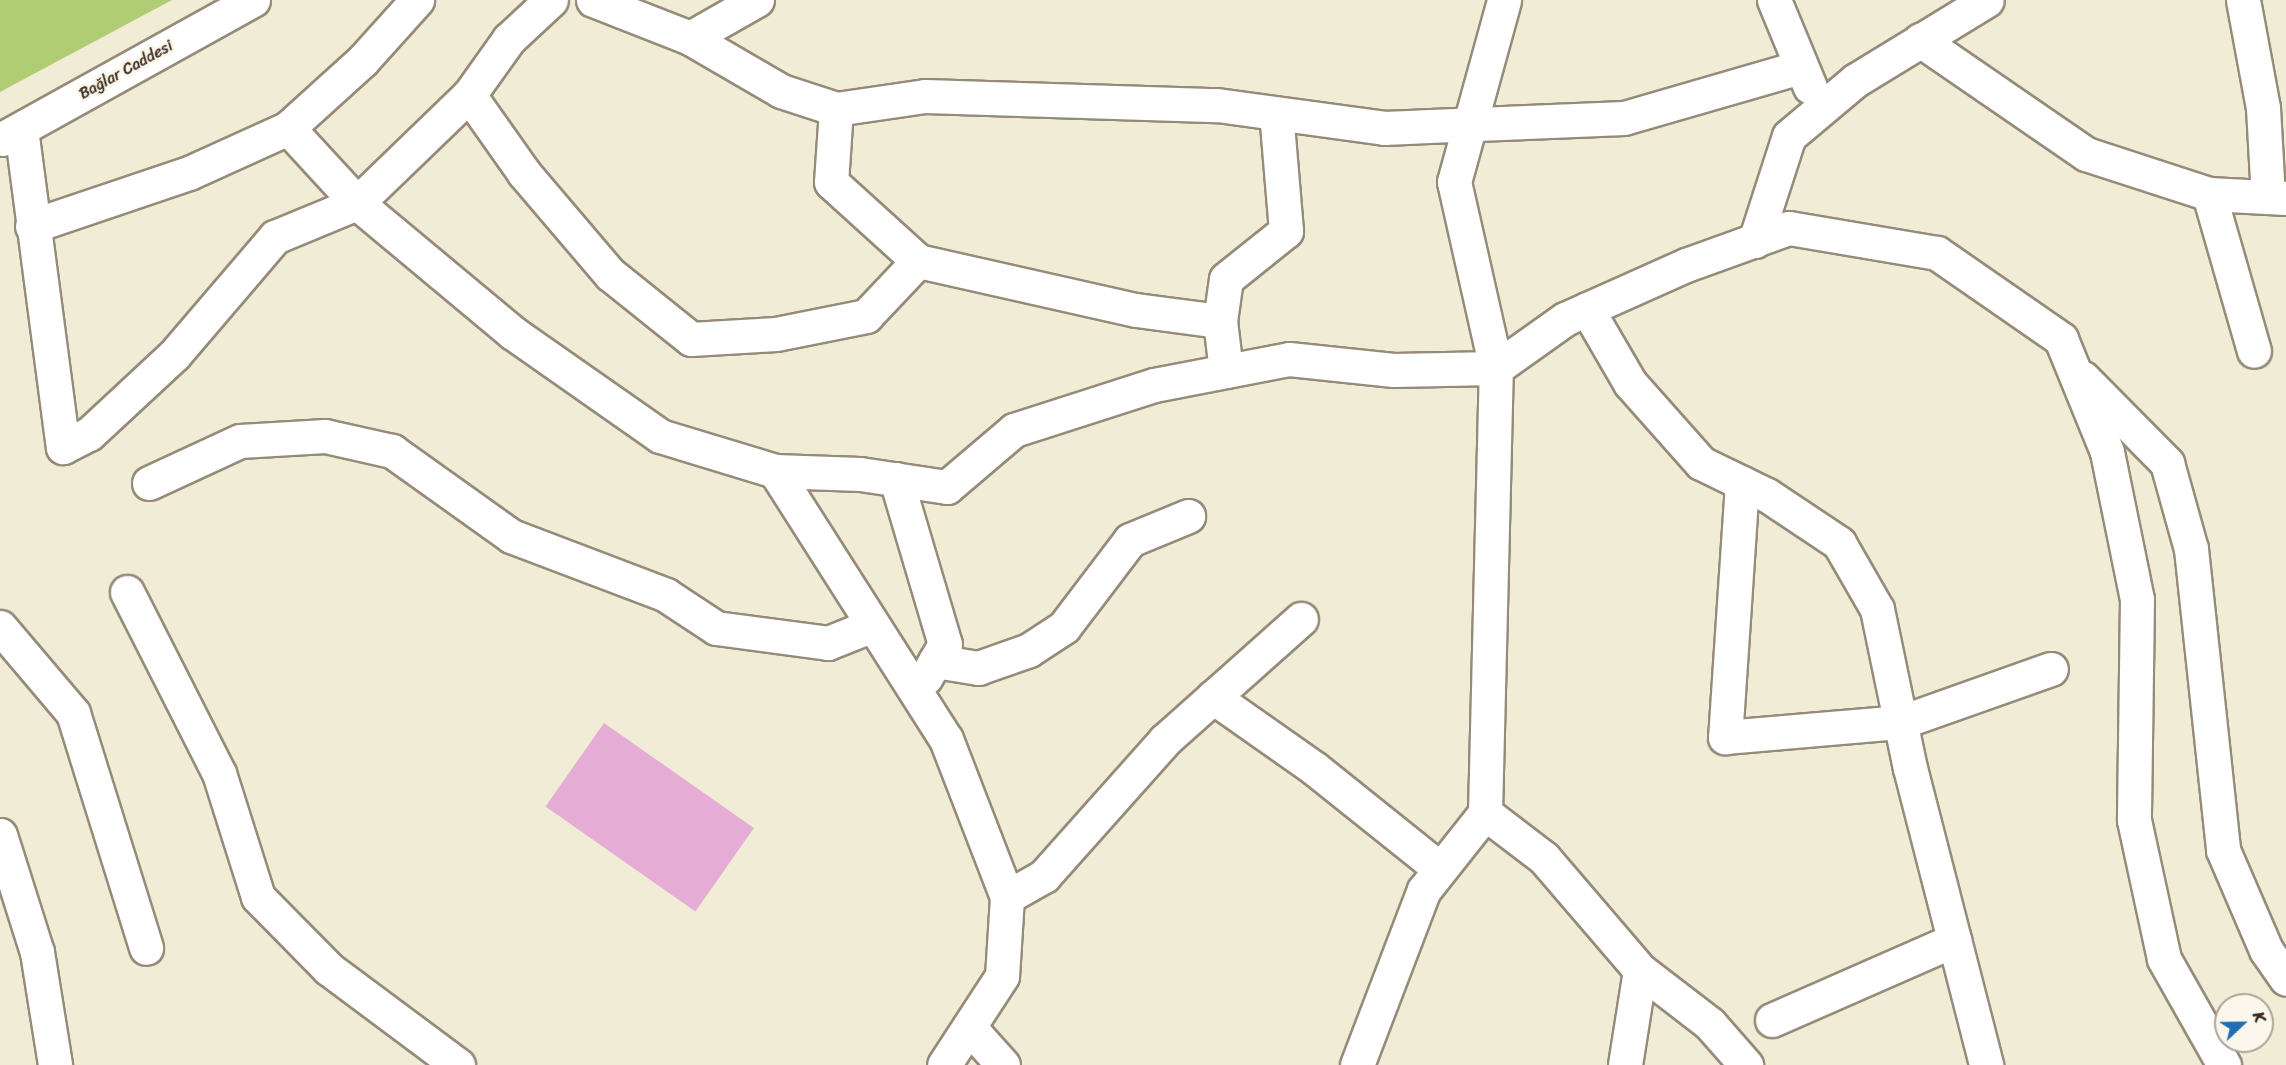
<!DOCTYPE html>
<meta charset="utf-8">
<style>
body{margin:0}
#map{position:relative;width:2286px;height:1065px;overflow:hidden;background:#f1ecd5;font-family:Sriracha,sans-serif}
div>[style]{position:absolute}
.green>*{inset:0;background:#b0cd73}
.building>*{inset:0;background:#e5add5;transform-origin:0 0}
.roads{filter:drop-shadow(2px 0 #968b7a) drop-shadow(-2px 0 #968b7a) drop-shadow(0 2px #968b7a) drop-shadow(0 -2px #968b7a)}
.minor>*{height:33px;margin:-16.5px;padding:0 16.5px;transform-origin:16.5px;border-radius:16.5px;background:#fff}
span{translate:-50% -50%;white-space:nowrap;text-align:center;line-height:1.15;-webkit-text-stroke:6px #fbf7ec;paint-order:stroke}
.street-label{font-size:16px;color:#3b2a1e}
.north{position:absolute;left:2214px;top:993px;width:60px;height:60px;box-sizing:border-box;background:#fbf7ec;border:2px solid #aea59a;border-radius:50%;rotate:68deg;font-size:16px;font-weight:700;line-height:24px;text-align:center;color:#3b2a1e}
.north::after{content:'';display:block;margin:auto;width:21px;height:27px;background:#1f6fb2;clip-path:polygon(50% 0,100% 100%,50% 72%,0 100%)}
</style>
<div id="map">
<div class="green">
<i style="clip-path:polygon(0 0,172px 0,0 92px)"></i>
</div>
<div class="building">
<i style="left:604px;top:723px;width:183px;height:102px;rotate:35deg"></i>
</div>
<div class="roads">
<div class="minor">
<i style="left:593px;top:0;width:104px;rotate:21.4deg"></i>
<i style="left:690px;top:38px;width:105px;rotate:30.2deg"></i>
<i style="left:781px;top:91px;width:58px;rotate:18.1deg"></i>
<i style="left:836px;top:109px;width:90px;rotate:-8.3deg"></i>
<i style="left:925px;top:96px;width:292px;rotate:1.8deg"></i>
<i style="left:1217px;top:105px;width:169px;rotate:7.8deg"></i>
<i style="left:1384px;top:128px;width:240px;rotate:-2.4deg"></i>
<i style="left:1624px;top:118px;width:184px;rotate:-16.1deg"></i>
<i style="left:1774px;top:0;width:94px;rotate:67.5deg"></i>
<i style="left:2243px;top:0;width:110px;rotate:79.5deg"></i>
<i style="left:2263px;top:108px;width:89px;rotate:86.8deg"></i>
<i style="left:690px;top:38px;width:77px;rotate:-29.6deg"></i>
<i style="left:1920px;top:40px;width:201px;rotate:34.5deg"></i>
<i style="left:2086px;top:154px;width:129px;rotate:18deg"></i>
<i style="left:2209px;top:194px;width:77px;rotate:3deg"></i>
<i style="left:469px;top:95px;width:95px;rotate:54.8deg"></i>
<i style="left:524px;top:173px;width:133px;rotate:49.6deg"></i>
<i style="left:610px;top:274px;width:104px;rotate:38.7deg"></i>
<i style="left:691px;top:339px;width:85px;rotate:-3.4deg"></i>
<i style="left:776px;top:334px;width:92px;rotate:-11.3deg"></i>
<i style="left:866px;top:316px;width:76px;rotate:-46.6deg"></i>
<i style="left:836px;top:109px;width:73px;rotate:93.9deg"></i>
<i style="left:831px;top:182px;width:118px;rotate:42.2deg"></i>
<i style="left:918px;top:261px;width:223px;rotate:12.7deg"></i>
<i style="left:1136px;top:310px;width:85px;rotate:7.5deg"></i>
<i style="left:288px;top:128px;width:102px;rotate:47.4deg"></i>
<i style="left:357px;top:203px;width:203px;rotate:39.8deg"></i>
<i style="left:513px;top:333px;width:179px;rotate:35deg"></i>
<i style="left:660px;top:436px;width:120px;rotate:16.9deg"></i>
<i style="left:775px;top:471px;width:85px;rotate:2deg"></i>
<i style="left:860px;top:474px;width:88px;rotate:8.5deg"></i>
<i style="left:947px;top:487px;width:88px;rotate:-40.4deg"></i>
<i style="left:1014px;top:430px;width:147px;rotate:-17.8deg"></i>
<i style="left:1154px;top:385px;width:137px;rotate:-10.9deg"></i>
<i style="left:1289px;top:359px;width:105px;rotate:6deg"></i>
<i style="left:1393px;top:370px;width:103px;rotate:-1.1deg"></i>
<i style="left:1496px;top:368px;width:85px;rotate:-35.4deg"></i>
<i style="left:1565px;top:319px;width:133px;rotate:-24.1deg"></i>
<i style="left:1686px;top:265px;width:109px;rotate:-19.8deg"></i>
<i style="left:1789px;top:228px;width:150px;rotate:9.6deg"></i>
<i style="left:1937px;top:253px;width:151px;rotate:34.7deg"></i>
<i style="left:2061px;top:339px;width:122px;rotate:67.8deg"></i>
<i style="left:2107px;top:452px;width:150px;rotate:78.5deg"></i>
<i style="left:2137px;top:599px;width:221px;rotate:90.8deg"></i>
<i style="left:2134px;top:820px;width:142px;rotate:77.8deg"></i>
<i style="left:2164px;top:959px;width:122px;rotate:60.5deg"></i>
<i style="left:21px;top:129px;width:321px;rotate:82.5deg"></i>
<i style="left:63px;top:447px;width:29px;rotate:-27deg"></i>
<i style="left:89px;top:434px;width:117px;rotate:-42.9deg"></i>
<i style="left:175px;top:354px;width:154px;rotate:-49.5deg"></i>
<i style="left:275px;top:237px;width:89px;rotate:-22.5deg"></i>
<i style="left:357px;top:203px;width:156px;rotate:-44deg"></i>
<i style="left:469px;top:95px;width:69px;rotate:-54.5deg"></i>
<i style="left:509px;top:39px;width:57px;rotate:-42.9deg"></i>
<i style="left:2px;top:139px;width:287px;rotate:-29deg"></i>
<i style="left:2209px;top:194px;width:163px;rotate:74deg"></i>
<i style="left:32px;top:226px;width:166px;rotate:-18.7deg"></i>
<i style="left:189px;top:173px;width:109px;rotate:-24.4deg"></i>
<i style="left:288px;top:128px;width:101px;rotate:-42.2deg"></i>
<i style="left:363px;top:60px;width:81px;rotate:-48deg"></i>
<i style="left:1755px;top:241px;width:110px;rotate:-72.1deg"></i>
<i style="left:1789px;top:136px;width:87px;rotate:-39.9deg"></i>
<i style="left:1856px;top:80px;width:153px;rotate:-31.4deg"></i>
<i style="left:1587px;top:309px;width:86px;rotate:59.8deg"></i>
<i style="left:1630px;top:383px;width:107px;rotate:48.4deg"></i>
<i style="left:1701px;top:463px;width:73px;rotate:25.9deg"></i>
<i style="left:1767px;top:495px;width:87px;rotate:33.7deg"></i>
<i style="left:1839px;top:543px;width:76px;rotate:60.1deg"></i>
<i style="left:1877px;top:609px;width:162px;rotate:78.3deg"></i>
<i style="left:1910px;top:768px;width:307px;rotate:75.6deg"></i>
<i style="left:1226px;top:371px;width:50px;rotate:-96.8deg"></i>
<i style="left:1220px;top:321px;width:42px;rotate:-81.9deg"></i>
<i style="left:1226px;top:279px;width:77px;rotate:-38.7deg"></i>
<i style="left:1286px;top:231px;width:118px;rotate:-94.8deg"></i>
<i style="left:2083px;top:378px;width:120px;rotate:45.3deg"></i>
<i style="left:2167px;top:463px;width:89px;rotate:74.4deg"></i>
<i style="left:2191px;top:549px;width:303px;rotate:83.9deg"></i>
<i style="left:2223px;top:850px;width:109px;rotate:66.7deg"></i>
<i style="left:2266px;top:950px;width:35px;rotate:55deg"></i>
<i style="left:775px;top:471px;width:318px;rotate:57.5deg"></i>
<i style="left:946px;top:739px;width:169px;rotate:68.9deg"></i>
<i style="left:1007px;top:897px;width:79px;rotate:93.6deg"></i>
<i style="left:1002px;top:976px;width:106px;rotate:123.1deg"></i>
<i style="left:896px;top:479px;width:172px;rotate:73.5deg"></i>
<i style="left:945px;top:644px;width:39px;rotate:120deg"></i>
<i style="left:149px;top:483px;width:100px;rotate:-24.8deg"></i>
<i style="left:240px;top:441px;width:85px;rotate:-3.4deg"></i>
<i style="left:325px;top:436px;width:69px;rotate:12.6deg"></i>
<i style="left:392px;top:451px;width:146px;rotate:35.5deg"></i>
<i style="left:511px;top:536px;width:166px;rotate:20.8deg"></i>
<i style="left:666px;top:595px;width:60px;rotate:33.4deg"></i>
<i style="left:716px;top:628px;width:113px;rotate:7.6deg"></i>
<i style="left:828px;top:643px;width:48px;rotate:-21.8deg"></i>
<i style="left:1742px;top:483px;width:255px;rotate:93.8deg"></i>
<i style="left:1725px;top:737px;width:177px;rotate:-4.9deg"></i>
<i style="left:1901px;top:722px;width:159px;rotate:-19.5deg"></i>
<i style="left:127px;top:592px;width:203px;rotate:63.1deg"></i>
<i style="left:219px;top:773px;width:130px;rotate:72.5deg"></i>
<i style="left:258px;top:897px;width:101px;rotate:45.4deg"></i>
<i style="left:329px;top:969px;width:161px;rotate:36.7deg"></i>
<i style="left:0;top:627px;width:113px;rotate:49.7deg"></i>
<i style="left:73px;top:713px;width:246px;rotate:72.7deg"></i>
<i style="left:935px;top:661px;width:44px;rotate:9.2deg"></i>
<i style="left:978px;top:668px;width:54px;rotate:-19.4deg"></i>
<i style="left:1029px;top:650px;width:42px;rotate:-33.3deg"></i>
<i style="left:1064px;top:627px;width:109px;rotate:-52.8deg"></i>
<i style="left:1130px;top:540px;width:63px;rotate:-22.5deg"></i>
<i style="left:1213px;top:697px;width:123px;rotate:35.1deg"></i>
<i style="left:1314px;top:768px;width:161px;rotate:38.7deg"></i>
<i style="left:1485px;top:813px;width:74px;rotate:37.3deg"></i>
<i style="left:1544px;top:858px;width:148px;rotate:49.4deg"></i>
<i style="left:1640px;top:970px;width:96px;rotate:99deg"></i>
<i style="left:0;top:835px;width:123px;rotate:72.5deg"></i>
<i style="left:37px;top:952px;width:114px;rotate:80.9deg"></i>
<i style="left:1007px;top:897px;width:43px;rotate:-29.6deg"></i>
<i style="left:1044px;top:876px;width:182px;rotate:-48.3deg"></i>
<i style="left:1165px;top:740px;width:182px;rotate:-41.7deg"></i>
<i style="left:1640px;top:970px;width:88px;rotate:37.6deg"></i>
<i style="left:1710px;top:1024px;width:55px;rotate:48.7deg"></i>
<i style="left:1772px;top:1020px;width:199px;rotate:-23.7deg"></i>
<i style="left:969px;top:1027px;width:51px;rotate:48.2deg"></i>
<i style="left:1357px;top:1065px;width:187px;rotate:-69.1deg"></i>
<i style="left:1424px;top:890px;width:98px;rotate:-51.6deg"></i>
<i style="left:1485px;top:813px;width:445px;rotate:-88.6deg"></i>
<i style="left:1496px;top:368px;width:191px;rotate:-102.7deg"></i>
<i style="left:1454px;top:182px;width:189px;rotate:-74.6deg"></i>
</div>
</div>
<div class="street-label">
<span style="left:126px;top:70px;rotate:-29deg">Bağlar Caddesi</span>
</div>
<div class="north">K</div>
</div>
